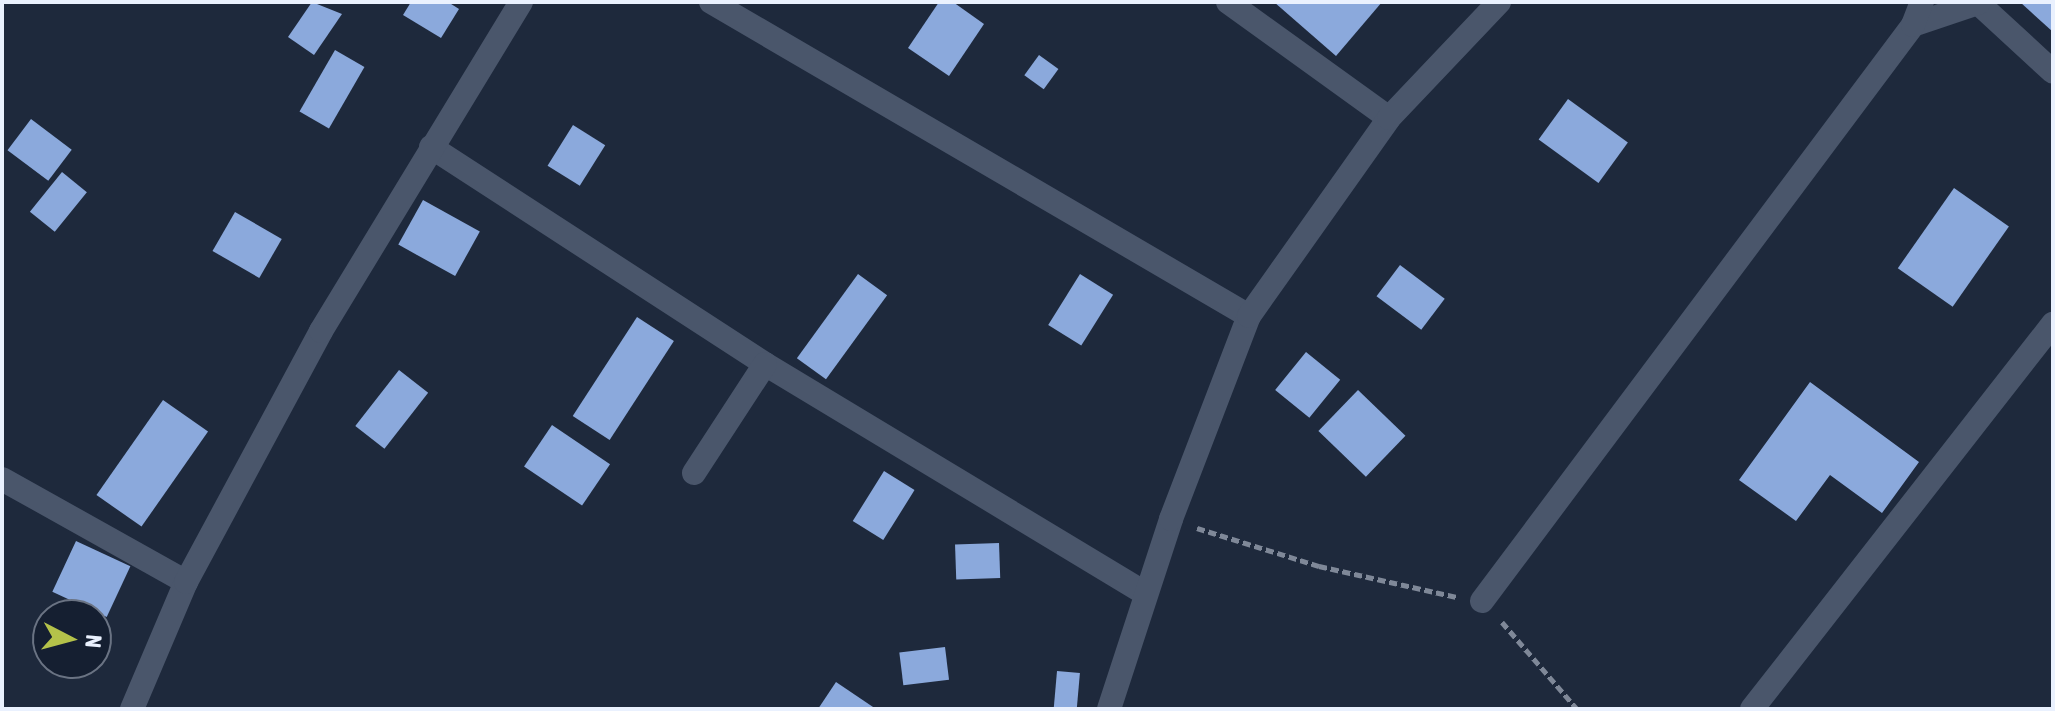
<!DOCTYPE html>
<style>
body{margin:0}
#map{position:relative;width:2055px;height:711px;overflow:hidden;background:#1e293c;font-family:"Asap Condensed",sans-serif}
div>[style]{position:absolute}
.building>*{inset:0;background:#8ba9dc;transform-origin:0 0}
.path>*{height:5px;margin-top:-2.5px;transform-origin:0;background:repeating-linear-gradient(90deg,#7f8898 0 8px,transparent 0 12px)}
.minor>*{height:24px;margin:-12px;padding:0 12px;transform-origin:12px;border-radius:12px;background:#4a566b}
span{translate:-50% -50%;white-space:nowrap;text-align:center;line-height:1.15;-webkit-text-stroke:8px #151f31;paint-order:stroke}
.frame{position:absolute;inset:0;border:4px solid #eaf1fe;pointer-events:none}
.north{position:absolute;left:32px;top:599px;width:80px;height:80px;box-sizing:border-box;background:#151f31;border:2px solid #6a7383;border-radius:50%;rotate:96deg;font-size:22px;font-weight:700;line-height:32px;text-align:center;color:#eaf1fe}
.north::after{content:'';display:block;margin:auto;width:28px;height:36px;background:#b4c24a;clip-path:polygon(50% 0,100% 100%,50% 72%,0 100%)}
</style>
<div id="map">
<div class="building">
<i style="clip-path:polygon(312px 2px,342px 14px,314px 55px,288px 37px)"></i>
<i style="clip-path:polygon(411px 2px,448px 2px,459px 9px,441px 38px,403px 15px)"></i>
<i style="clip-path:polygon(939px 2px,953px 2px,984px 24px,949px 76px,908px 48px)"></i>
<i style="clip-path:polygon(1274px 2px,1382px 2px,1336px 56px)"></i>
<i style="clip-path:polygon(2020px 2px,2053px 2px,2053px 32px)"></i>
<i style="left:335px;top:50px;width:34px;height:71px;rotate:30deg"></i>
<i style="left:1039px;top:55px;width:24px;height:25px;rotate:36deg"></i>
<i style="left:1568px;top:99px;width:74px;height:50px;rotate:36deg"></i>
<i style="left:31px;top:119px;width:51px;height:39px;rotate:37deg"></i>
<i style="left:573px;top:125px;width:38px;height:48px;rotate:32deg"></i>
<i style="left:62px;top:172px;width:32px;height:51px;rotate:39deg"></i>
<i style="left:1954px;top:188px;width:67px;height:98px;rotate:35deg"></i>
<i style="left:423px;top:200px;width:65px;height:51px;rotate:29deg"></i>
<i style="left:235px;top:212px;width:54px;height:45px;rotate:30deg"></i>
<i style="left:1400px;top:265px;width:56px;height:39px;rotate:37deg"></i>
<i style="left:858px;top:274px;width:36px;height:104px;rotate:36deg"></i>
<i style="left:1080px;top:274px;width:39px;height:60px;rotate:32deg"></i>
<i style="left:637px;top:317px;width:44px;height:118px;rotate:33deg"></i>
<i style="left:1306px;top:352px;width:44px;height:49px;rotate:39deg"></i>
<i style="left:399px;top:370px;width:37px;height:71px;rotate:38deg"></i>
<i style="clip-path:polygon(1810px 382px,1919px 462px,1882px 513px,1830px 475px,1796px 521px,1739px 480px)"></i>
<i style="left:1358px;top:390px;width:66px;height:57px;rotate:44deg"></i>
<i style="left:163px;top:400px;width:55px;height:116px;rotate:35deg"></i>
<i style="left:552px;top:425px;width:70px;height:50px;rotate:34deg"></i>
<i style="left:884px;top:471px;width:36px;height:59px;rotate:32deg"></i>
<i style="left:76px;top:541px;width:60px;height:56px;rotate:25deg"></i>
<i style="left:999px;top:543px;width:35px;height:44px;rotate:88deg"></i>
<i style="left:945px;top:647px;width:33px;height:46px;rotate:83deg"></i>
<i style="left:1057px;top:671px;width:23px;height:38px;rotate:5deg"></i>
<i style="clip-path:polygon(836px 682px,876px 709px,818px 709px)"></i>
</div>
<div class="path">
<i style="left:1197px;top:528px;width:128px;rotate:17.3deg"></i>
<i style="left:1319px;top:566px;width:141px;rotate:12.7deg"></i>
<i style="left:1502px;top:622px;width:115px;rotate:49.2deg"></i>
</div>
<div class="minor">
<i style="left:711px;top:2px;width:623px;rotate:30.27deg"></i>
<i style="left:1228px;top:2px;width:198px;rotate:35.8deg"></i>
<i style="left:1977px;top:2px;width:103px;rotate:42.6deg"></i>
<i style="left:1913px;top:25px;width:69px;rotate:-18.7deg"></i>
<i style="left:431px;top:147px;width:398px;rotate:33deg"></i>
<i style="left:765px;top:364px;width:445px;rotate:31.1deg"></i>
<i style="left:694px;top:473px;width:130px;rotate:-56.9deg"></i>
<i style="left:2px;top:479px;width:211px;rotate:29.2deg"></i>
<i style="left:1482px;top:601px;width:719px;rotate:-53.19deg"></i>
<i style="left:1913px;top:25px;width:25px;rotate:-69deg"></i>
<i style="left:132px;top:709px;width:138px;rotate:-67deg"></i>
<i style="left:186px;top:582px;width:285px;rotate:-61.7deg"></i>
<i style="left:321px;top:331px;width:385px;rotate:-58.7deg"></i>
<i style="left:1109px;top:709px;width:200px;rotate:-71.9deg"></i>
<i style="left:1171px;top:519px;width:217px;rotate:-69deg"></i>
<i style="left:1249px;top:316px;width:242px;rotate:-54.7deg"></i>
<i style="left:1389px;top:118px;width:160px;rotate:-46.5deg"></i>
<i style="left:1752px;top:709px;width:489px;rotate:-52deg"></i>
</div>
<div class="frame"></div>
<div class="north">N</div>
</div>
